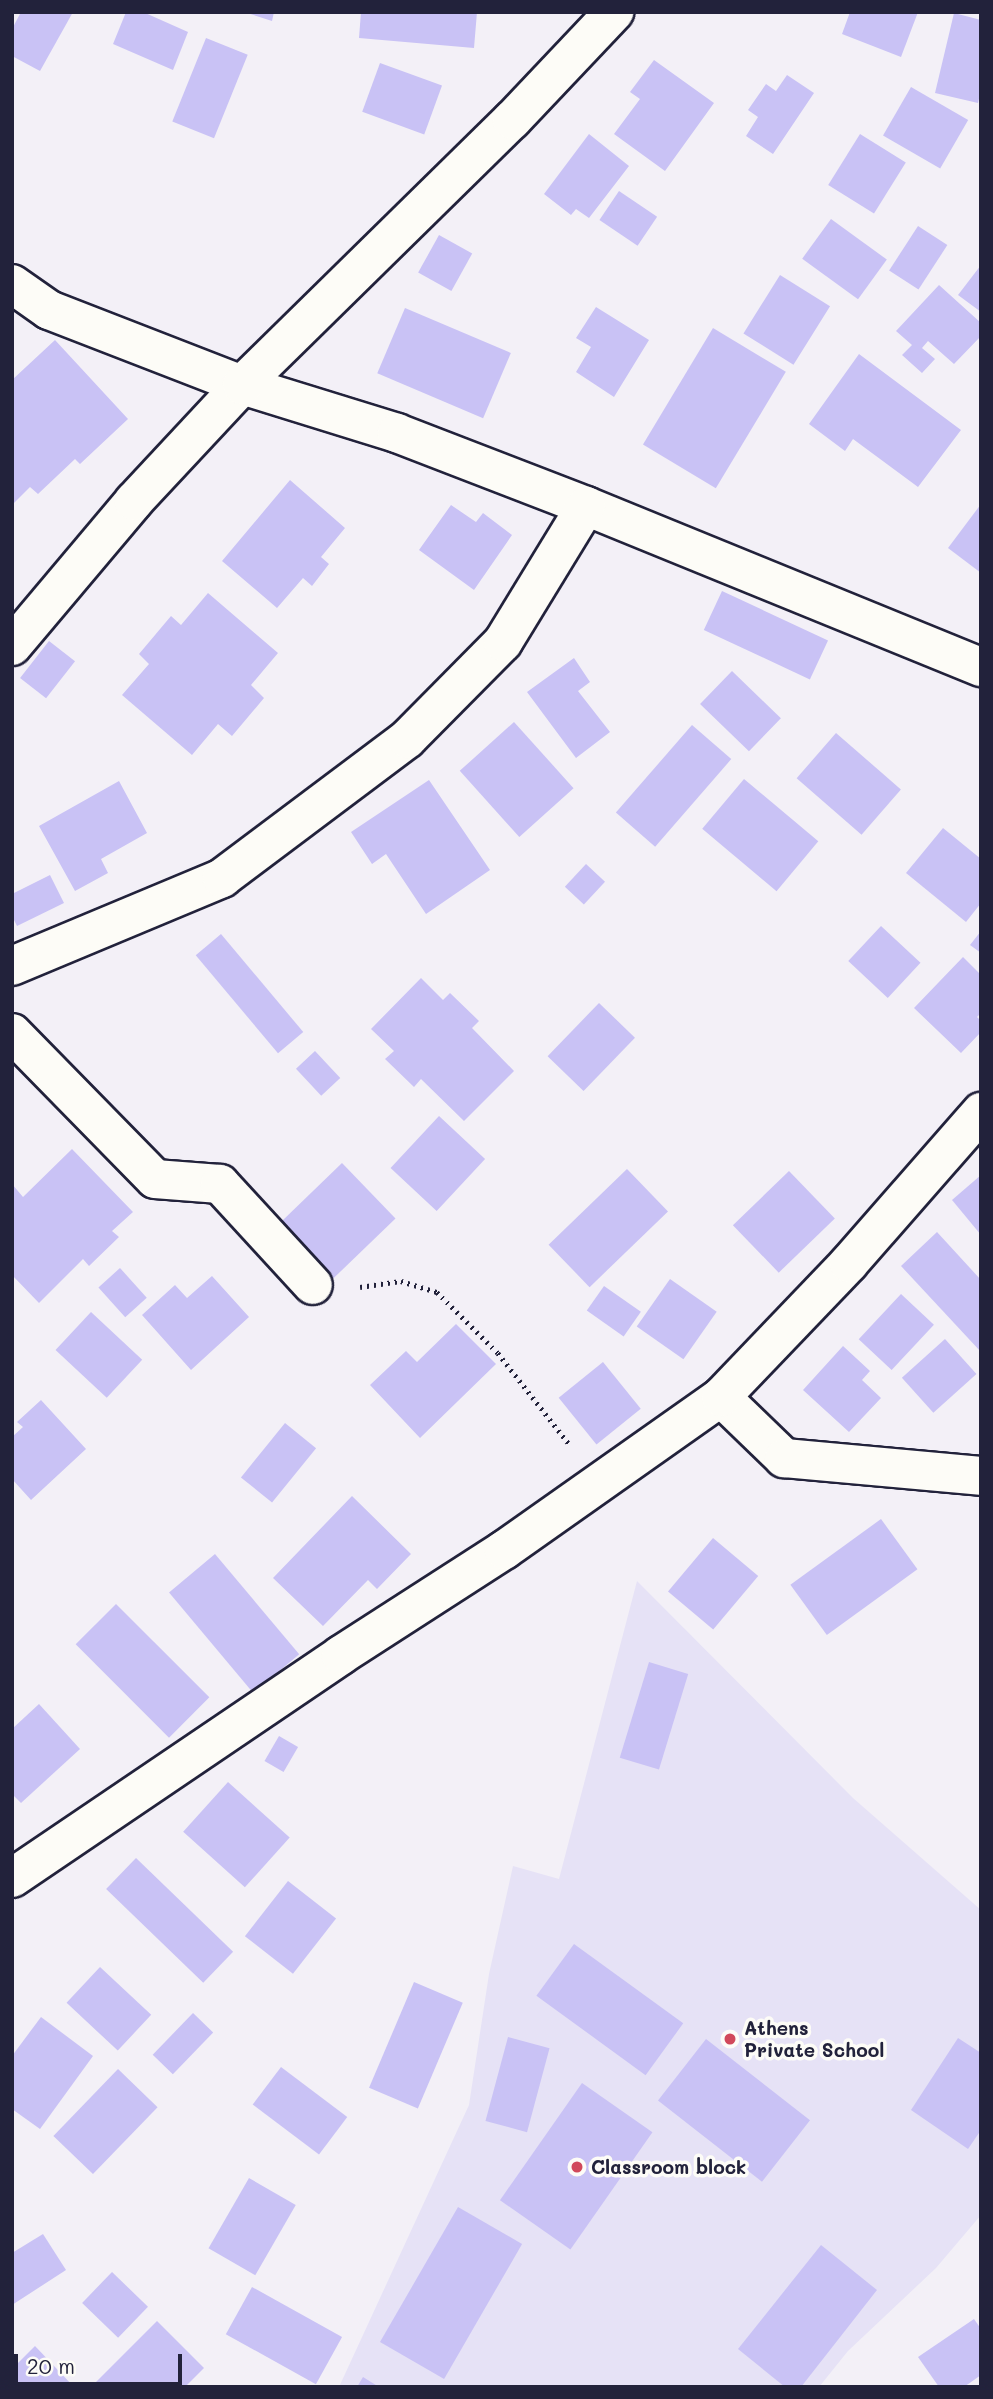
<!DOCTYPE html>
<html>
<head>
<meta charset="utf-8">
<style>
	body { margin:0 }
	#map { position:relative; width:993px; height:2399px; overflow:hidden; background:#f3f0f7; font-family:Mali,sans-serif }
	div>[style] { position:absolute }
	.built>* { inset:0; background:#e6e2f6 }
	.building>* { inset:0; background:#c9c2f5; transform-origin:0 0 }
	.path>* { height:4.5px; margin-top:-2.25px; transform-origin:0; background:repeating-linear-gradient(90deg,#22223b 0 2px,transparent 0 7px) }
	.roads { filter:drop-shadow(2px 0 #22223b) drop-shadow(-2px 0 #22223b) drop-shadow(0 2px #22223b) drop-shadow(0 -2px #22223b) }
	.minor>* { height:38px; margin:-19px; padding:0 19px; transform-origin:19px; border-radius:19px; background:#fdfcf7 }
	.dots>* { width:19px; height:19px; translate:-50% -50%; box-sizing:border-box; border:4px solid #fdfcf7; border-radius:50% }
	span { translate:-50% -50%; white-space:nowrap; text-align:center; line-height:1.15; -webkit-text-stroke:7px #fdfcf7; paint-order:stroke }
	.poi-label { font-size:19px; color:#22223b; font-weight:700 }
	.left { translate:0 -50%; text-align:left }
	.frame { position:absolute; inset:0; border:14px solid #22223b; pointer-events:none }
	.scale { position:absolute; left:14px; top:2354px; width:168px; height:32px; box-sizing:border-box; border:4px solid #22223b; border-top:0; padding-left:9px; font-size:21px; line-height:24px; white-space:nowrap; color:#22223b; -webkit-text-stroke:5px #fdfcf7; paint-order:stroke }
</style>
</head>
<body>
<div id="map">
	<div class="built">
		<i style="clip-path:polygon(637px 1581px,853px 1798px,981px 1910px,981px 2215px,936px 2268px,848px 2351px,819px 2387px,339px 2387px,469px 2105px,489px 1974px,513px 1866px,559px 1879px)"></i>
	</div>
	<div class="building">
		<i style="clip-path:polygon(21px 12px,73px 12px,40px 71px,12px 56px,12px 29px)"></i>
		<i style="clip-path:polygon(126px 12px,143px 12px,188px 32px,173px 70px,113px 44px)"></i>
		<i style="clip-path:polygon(244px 12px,274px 12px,272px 21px)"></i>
		<i style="clip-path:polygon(361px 12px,477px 12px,474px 48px,359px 38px)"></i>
		<i style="clip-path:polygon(850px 12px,918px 12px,901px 57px,842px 34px)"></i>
		<i style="clip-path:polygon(954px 13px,981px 20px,981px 90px,978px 103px,935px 93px)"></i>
		<i style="left:206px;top:38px;width:45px;height:90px;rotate:22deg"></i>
		<i style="clip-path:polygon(654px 60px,714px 103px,665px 171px,614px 134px,640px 99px,630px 92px)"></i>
		<i style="left:380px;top:63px;width:66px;height:52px;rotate:20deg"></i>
		<i style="clip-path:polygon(787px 75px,814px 93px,773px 154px,746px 136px,758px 117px,748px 110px,766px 84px,776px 91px)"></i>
		<i style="left:911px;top:87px;width:66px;height:56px;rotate:30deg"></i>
		<i style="clip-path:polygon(589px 134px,629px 166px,589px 218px,576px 209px,571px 215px,544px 194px)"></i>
		<i style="left:860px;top:134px;width:54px;height:60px;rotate:32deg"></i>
		<i style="left:619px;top:191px;width:46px;height:35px;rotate:34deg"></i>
		<i style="left:831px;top:219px;width:69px;height:49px;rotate:36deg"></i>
		<i style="left:918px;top:226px;width:35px;height:53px;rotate:33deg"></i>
		<i style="left:439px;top:235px;width:38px;height:43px;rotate:29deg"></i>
		<i style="clip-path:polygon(981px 265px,981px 312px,958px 295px)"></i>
		<i style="left:780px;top:275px;width:59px;height:69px;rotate:32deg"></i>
		<i style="clip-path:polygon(939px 285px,981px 323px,981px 336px,954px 364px,928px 341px,922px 348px,935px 359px,922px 373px,902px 355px,912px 345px,896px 331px)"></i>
		<i style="clip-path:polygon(596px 307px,649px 340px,614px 397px,576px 372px,591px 347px,576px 338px)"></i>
		<i style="left:405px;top:308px;width:115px;height:71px;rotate:23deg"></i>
		<i style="left:713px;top:328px;width:85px;height:136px;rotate:31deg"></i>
		<i style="clip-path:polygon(55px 340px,128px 419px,80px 464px,75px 459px,38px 494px,30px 487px,12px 505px,12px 380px)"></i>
		<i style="clip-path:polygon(859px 354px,961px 430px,918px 487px,853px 439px,845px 451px,809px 424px)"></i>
		<i style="clip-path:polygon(290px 480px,345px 528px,321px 557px,329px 564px,312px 586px,303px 578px,277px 608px,222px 561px)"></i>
		<i style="clip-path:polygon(981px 504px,981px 573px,948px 548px)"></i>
		<i style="clip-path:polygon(451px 505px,476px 522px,483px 513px,512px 535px,474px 590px,419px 550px)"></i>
		<i style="left:722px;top:591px;width:117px;height:43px;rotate:25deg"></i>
		<i style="clip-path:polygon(208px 593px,278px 653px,251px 685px,264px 698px,232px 736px,218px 724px,192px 755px,122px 695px,149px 664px,139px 654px,171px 616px,181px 625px)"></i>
		<i style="left:49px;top:641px;width:33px;height:47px;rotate:38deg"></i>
		<i style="clip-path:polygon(574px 658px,590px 682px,578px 691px,610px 732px,576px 758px,527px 692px)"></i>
		<i style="left:732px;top:671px;width:68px;height:46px;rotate:44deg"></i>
		<i style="left:514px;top:722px;width:89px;height:73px;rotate:48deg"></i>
		<i style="left:692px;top:725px;width:52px;height:116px;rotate:41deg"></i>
		<i style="left:836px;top:733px;width:86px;height:60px;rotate:41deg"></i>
		<i style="left:744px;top:779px;width:97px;height:65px;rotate:40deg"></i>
		<i style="clip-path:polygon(429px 780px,490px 870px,426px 914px,386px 854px,372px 864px,351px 832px)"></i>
		<i style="clip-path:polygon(119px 781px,147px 833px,101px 859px,108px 873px,75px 891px,39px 826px)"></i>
		<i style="clip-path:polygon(943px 828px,981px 859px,981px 903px,966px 922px,906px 873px)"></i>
		<i style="left:586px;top:864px;width:26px;height:31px;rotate:43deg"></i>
		<i style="clip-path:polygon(50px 875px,64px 903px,17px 926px,12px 916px,12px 894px)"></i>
		<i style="left:881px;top:926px;width:54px;height:48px;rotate:43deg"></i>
		<i style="clip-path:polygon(981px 931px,981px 953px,970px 945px)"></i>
		<i style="left:221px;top:934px;width:128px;height:33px;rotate:50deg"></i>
		<i style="clip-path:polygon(963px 957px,981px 975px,981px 1013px,977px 1017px,981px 1021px,981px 1032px,961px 1053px,914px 1008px)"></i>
		<i style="clip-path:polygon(421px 978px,443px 1000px,450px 993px,479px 1021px,472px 1028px,514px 1071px,464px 1121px,421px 1079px,414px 1087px,385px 1059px,394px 1051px,371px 1029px)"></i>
		<i style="left:599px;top:1003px;width:50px;height:74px;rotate:44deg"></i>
		<i style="left:315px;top:1051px;width:37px;height:26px;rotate:47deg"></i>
		<i style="left:439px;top:1116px;width:63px;height:71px;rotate:43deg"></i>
		<i style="clip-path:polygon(72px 1149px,133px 1212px,112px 1231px,119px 1237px,89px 1266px,83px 1259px,39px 1303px,12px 1275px,12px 1184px,23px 1197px)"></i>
		<i style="left:342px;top:1163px;width:77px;height:87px;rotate:46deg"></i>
		<i style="left:627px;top:1169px;width:59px;height:109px;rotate:46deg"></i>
		<i style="left:789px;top:1171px;width:66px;height:78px;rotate:46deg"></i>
		<i style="clip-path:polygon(981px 1175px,981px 1235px,952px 1200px)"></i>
		<i style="clip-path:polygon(937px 1232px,981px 1280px,981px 1352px,901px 1266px)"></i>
		<i style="left:120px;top:1268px;width:40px;height:29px;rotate:48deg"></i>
		<i style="clip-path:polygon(212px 1276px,249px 1317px,191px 1370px,142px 1315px,175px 1285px,187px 1298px)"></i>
		<i style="left:670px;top:1279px;width:57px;height:58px;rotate:35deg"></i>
		<i style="left:604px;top:1286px;width:45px;height:30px;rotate:35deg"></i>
		<i style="left:901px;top:1294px;width:45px;height:62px;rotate:43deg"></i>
		<i style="left:91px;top:1312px;width:70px;height:52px;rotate:43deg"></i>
		<i style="clip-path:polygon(456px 1324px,496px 1364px,420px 1438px,370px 1385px,406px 1351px,417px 1362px)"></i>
		<i style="left:945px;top:1339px;width:47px;height:58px;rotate:48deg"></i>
		<i style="clip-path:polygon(843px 1346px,870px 1371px,862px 1380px,881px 1398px,849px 1432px,803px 1390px)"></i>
		<i style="left:603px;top:1362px;width:60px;height:57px;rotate:51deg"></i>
		<i style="clip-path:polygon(41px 1400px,86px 1449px,31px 1500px,12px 1479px,12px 1437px,23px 1427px,17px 1422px)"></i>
		<i style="left:285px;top:1423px;width:40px;height:70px;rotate:39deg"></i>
		<i style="clip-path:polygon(352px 1496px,411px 1554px,377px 1589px,368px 1580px,323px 1626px,273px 1578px)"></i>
		<i style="left:881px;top:1519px;width:62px;height:112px;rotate:54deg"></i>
		<i style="left:713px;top:1538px;width:59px;height:70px;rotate:40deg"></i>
		<i style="left:215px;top:1554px;width:131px;height:60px;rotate:50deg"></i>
		<i style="left:116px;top:1604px;width:132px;height:57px;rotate:45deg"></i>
		<i style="left:649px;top:1662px;width:41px;height:100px;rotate:17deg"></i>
		<i style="clip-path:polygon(39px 1704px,80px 1749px,21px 1803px,12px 1794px,12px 1729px)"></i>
		<i style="left:279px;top:1736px;width:22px;height:29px;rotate:30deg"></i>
		<i style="left:228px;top:1782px;width:83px;height:67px;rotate:42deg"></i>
		<i style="left:136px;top:1858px;width:135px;height:43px;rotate:44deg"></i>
		<i style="left:288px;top:1881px;width:61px;height:70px;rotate:38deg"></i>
		<i style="left:574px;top:1944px;width:135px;height:64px;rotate:36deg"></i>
		<i style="left:100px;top:1967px;width:70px;height:49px;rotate:43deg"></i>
		<i style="left:414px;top:1982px;width:53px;height:115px;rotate:23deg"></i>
		<i style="left:193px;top:2013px;width:28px;height:58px;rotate:44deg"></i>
		<i style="clip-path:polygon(41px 2017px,93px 2056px,40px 2129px,12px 2109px,12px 2056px)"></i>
		<i style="left:508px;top:2037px;width:43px;height:87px;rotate:15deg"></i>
		<i style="clip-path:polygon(958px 2038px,981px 2053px,981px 2130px,968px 2149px,911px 2110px)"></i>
		<i style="left:706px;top:2039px;width:132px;height:78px;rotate:38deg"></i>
		<i style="left:281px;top:2067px;width:83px;height:47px;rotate:37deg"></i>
		<i style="left:118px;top:2069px;width:55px;height:93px;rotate:44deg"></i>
		<i style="left:582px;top:2083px;width:86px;height:143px;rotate:35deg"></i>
		<i style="left:249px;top:2178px;width:54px;height:81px;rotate:30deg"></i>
		<i style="left:458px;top:2207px;width:74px;height:156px;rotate:30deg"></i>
		<i style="clip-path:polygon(43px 2234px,66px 2270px,12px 2305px,12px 2253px)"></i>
		<i style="clip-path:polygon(821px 2245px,877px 2290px,801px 2387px,785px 2387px,738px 2349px)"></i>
		<i style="left:112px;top:2272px;width:50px;height:43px;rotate:44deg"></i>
		<i style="left:252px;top:2287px;width:103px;height:54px;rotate:29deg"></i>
		<i style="clip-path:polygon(974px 2319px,981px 2329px,981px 2375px,964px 2387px,939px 2387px,918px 2357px)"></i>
		<i style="clip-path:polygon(157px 2321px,204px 2368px,185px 2387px,101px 2387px,96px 2382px)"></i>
		<i style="clip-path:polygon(35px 2346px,74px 2387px,12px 2387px,12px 2369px)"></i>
		<i style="clip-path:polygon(363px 2377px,379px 2387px,357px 2387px)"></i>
	</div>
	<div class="path">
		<i style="left:360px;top:1287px;width:41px;rotate:-8.3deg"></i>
		<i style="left:401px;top:1281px;width:38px;rotate:17deg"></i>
		<i style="left:437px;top:1292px;width:86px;rotate:45deg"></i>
		<i style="left:498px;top:1353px;width:115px;rotate:52deg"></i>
	</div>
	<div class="roads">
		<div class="minor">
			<i style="left:12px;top:284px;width:45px;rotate:35.1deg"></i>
			<i style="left:49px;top:310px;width:207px;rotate:21.2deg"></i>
			<i style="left:242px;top:385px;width:162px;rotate:17.2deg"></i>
			<i style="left:397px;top:433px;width:203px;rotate:21.1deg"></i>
			<i style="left:586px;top:506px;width:427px;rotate:22.2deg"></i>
			<i style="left:12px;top:646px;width:189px;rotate:-49.9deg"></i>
			<i style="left:134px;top:501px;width:158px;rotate:-47deg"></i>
			<i style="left:242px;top:385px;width:378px;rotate:-44.5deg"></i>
			<i style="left:512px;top:120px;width:149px;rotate:-46.6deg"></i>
			<i style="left:12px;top:966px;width:228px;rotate:-22.7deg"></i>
			<i style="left:222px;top:878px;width:231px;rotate:-36.9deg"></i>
			<i style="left:407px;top:739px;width:136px;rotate:-45.3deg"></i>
			<i style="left:503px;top:642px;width:159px;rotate:-58.6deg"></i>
			<i style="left:12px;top:1033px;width:204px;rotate:45.6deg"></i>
			<i style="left:155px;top:1179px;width:65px;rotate:4.4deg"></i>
			<i style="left:220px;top:1184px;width:137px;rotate:47.4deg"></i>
			<i style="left:721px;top:1397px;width:88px;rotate:44.1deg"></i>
			<i style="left:784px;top:1458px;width:198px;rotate:5.2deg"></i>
			<i style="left:12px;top:1878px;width:397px;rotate:-34.1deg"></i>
			<i style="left:341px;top:1655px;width:194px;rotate:-32.8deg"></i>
			<i style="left:504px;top:1550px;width:266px;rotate:-35.2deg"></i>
			<i style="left:721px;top:1397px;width:185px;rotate:-46.3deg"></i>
			<i style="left:849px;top:1263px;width:201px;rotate:-48.8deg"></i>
		</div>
	</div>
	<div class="dots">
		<i style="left:730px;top:2039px;background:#d1495b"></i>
		<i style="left:577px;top:2167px;background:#d1495b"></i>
	</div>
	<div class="poi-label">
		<span class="left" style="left:744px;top:2039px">Athens<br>Private School</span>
		<span class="left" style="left:591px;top:2167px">Classroom block</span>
	</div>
	<div class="frame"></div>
	<div class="scale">20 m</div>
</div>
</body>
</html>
